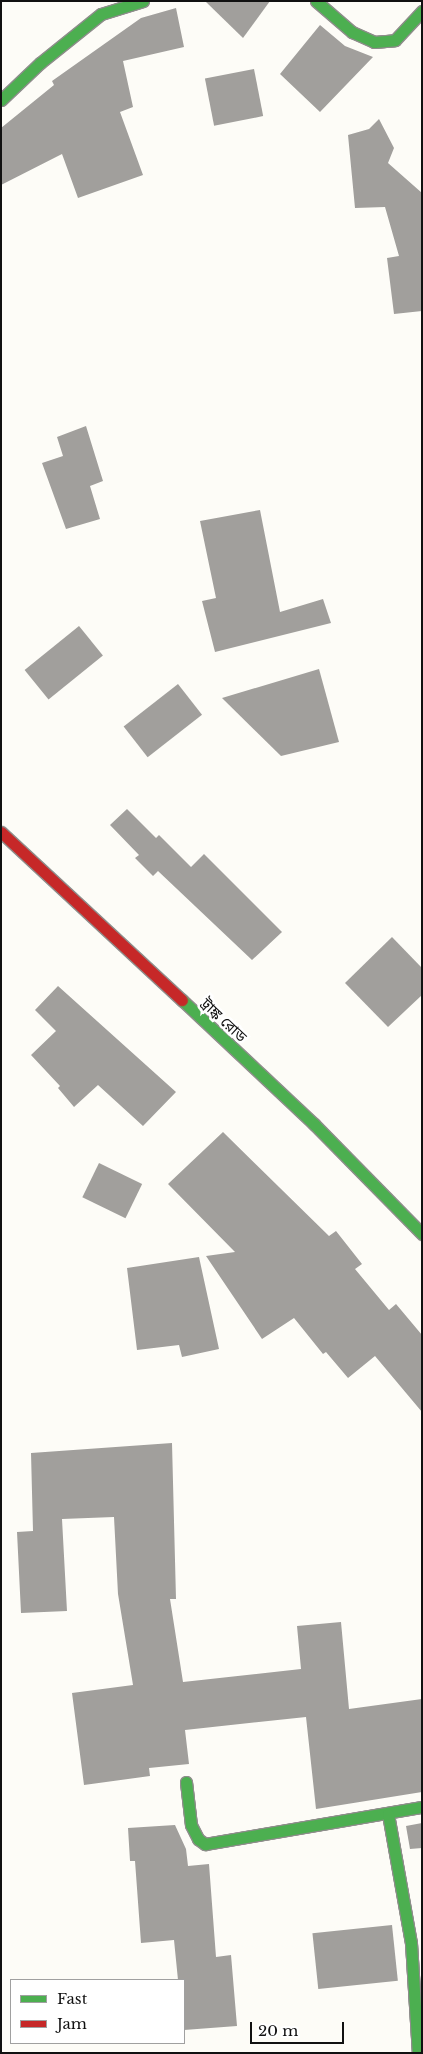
<!DOCTYPE html>
<html>
<head>
<meta charset="utf-8">
<style>
	body { margin:0 }
	#map { position:relative; width:423px; height:2054px; overflow:hidden; background:#fdfcf7; font-family:"Libre Baskerville","Noto Sans Bengali",serif }
	div>[style] { position:absolute }
	.building>* { inset:0; background:#a19f9c; transform-origin:0 0 }
	.roads { filter:drop-shadow(1px 0 #8e8d8b) drop-shadow(-1px 0 #8e8d8b) drop-shadow(0 1px #8e8d8b) drop-shadow(0 -1px #8e8d8b) }
	.fast>* { height:11px; margin:-5.5px; padding:0 5.5px; transform-origin:5.5px; border-radius:5.5px; background:#4caf50 }
	.jam>* { height:11px; margin:-5.5px; padding:0 5.5px; transform-origin:5.5px; border-radius:5.5px; background:#c62828 }
	span { translate:-50% -50%; white-space:nowrap; text-align:center; line-height:1.15; -webkit-text-stroke:5px #fff; paint-order:stroke }
	.street-label { font-size:15px; color:#111 }
	.frame { position:absolute; inset:0; border:2px solid #111; pointer-events:none }
	.legend { position:absolute; left:10px; top:1979px; width:175px; height:65px; box-sizing:border-box; background:#fff; border:1px solid #a0a0a0; margin:0; padding:6px 9px; list-style:none; font-size:15px; color:#111 }
	.legend li { display:flex; align-items:center; gap:10px; height:25px }
	.legend b { width:25px; border:1px solid #a0a0a0 }
	.scale { position:absolute; left:250px; top:2022px; width:94px; height:22px; box-sizing:border-box; border:2px solid #111; border-top:0; padding-left:6px; font-size:15px; line-height:18px; white-space:nowrap; color:#111; -webkit-text-stroke:4px #fff; paint-order:stroke }
</style>
</head>
<body>
<div id="map">
	<div class="building">
		<i style="clip-path:polygon(205px 1px,270px 1px,243px 38px)"></i>
		<i style="clip-path:polygon(176px 8px,184px 47px,123px 61px,133px 107px,120px 112px,143px 175px,78px 198px,62px 154px,1px 185px,1px 128px,54px 85px,52px 81px,141px 18px)"></i>
		<i style="clip-path:polygon(320px 25px,345px 46px,373px 57px,320px 112px,280px 74px)"></i>
		<i style="left:254px;top:69px;width:48px;height:50px;rotate:79deg"></i>
		<i style="clip-path:polygon(379px 119px,394px 148px,388px 163px,422px 193px,422px 311px,394px 314px,387px 258px,399px 256px,385px 207px,355px 208px,348px 135px,369px 129px)"></i>
		<i style="clip-path:polygon(86px 426px,103px 481px,90px 486px,100px 519px,66px 529px,42px 463px,63px 456px,57px 437px)"></i>
		<i style="clip-path:polygon(260px 510px,280px 612px,323px 599px,331px 623px,215px 652px,202px 601px,216px 598px,200px 521px)"></i>
		<i style="left:79px;top:626px;width:38px;height:70px;rotate:51deg"></i>
		<i style="clip-path:polygon(319px 669px,339px 742px,281px 756px,222px 698px)"></i>
		<i style="left:178px;top:684px;width:39px;height:69px;rotate:52deg"></i>
		<i style="clip-path:polygon(127px 809px,156px 838px,159px 835px,191px 867px,204px 854px,282px 932px,252px 960px,158px 871px,153px 876px,135px 858px,139px 855px,110px 825px)"></i>
		<i style="clip-path:polygon(392px 937px,422px 968px,422px 995px,388px 1027px,345px 983px)"></i>
		<i style="clip-path:polygon(58px 986px,176px 1092px,143px 1126px,98px 1085px,74px 1107px,58px 1088px,60px 1086px,31px 1055px,56px 1031px,35px 1010px)"></i>
		<i style="clip-path:polygon(223px 1132px,329px 1236px,336px 1231px,362px 1264px,355px 1269px,389px 1310px,396px 1304px,422px 1335px,422px 1412px,375px 1356px,348px 1378px,326px 1352px,323px 1354px,294px 1318px,262px 1339px,206px 1256px,235px 1252px,168px 1184px)"></i>
		<i style="left:99px;top:1163px;width:48px;height:38px;rotate:26deg"></i>
		<i style="clip-path:polygon(199px 1257px,219px 1349px,182px 1357px,179px 1345px,137px 1350px,127px 1268px)"></i>
		<i style="clip-path:polygon(172px 1443px,176px 1599px,170px 1599px,183px 1682px,301px 1669px,297px 1626px,341px 1622px,349px 1709px,422px 1699px,422px 1792px,316px 1809px,306px 1717px,185px 1730px,189px 1764px,149px 1768px,150px 1776px,84px 1785px,72px 1693px,133px 1685px,118px 1594px,114px 1517px,62px 1519px,67px 1611px,21px 1613px,17px 1532px,33px 1531px,31px 1453px)"></i>
		<i style="clip-path:polygon(422px 1823px,422px 1848px,410px 1849px,406px 1826px)"></i>
		<i style="clip-path:polygon(175px 1825px,186px 1849px,188px 1866px,209px 1864px,216px 1957px,231px 1955px,237px 2026px,184px 2030px,184px 1980px,178px 1980px,174px 1940px,141px 1943px,135px 1861px,130px 1861px,128px 1828px)"></i>
		<i style="left:392px;top:1925px;width:56px;height:80px;rotate:84deg"></i>
	</div>
	<div class="roads">
		<div class="fast">
			<i style="left:316px;top:1px;width:48px;rotate:40.7deg"></i>
			<i style="left:352px;top:32px;width:24px;rotate:24deg"></i>
			<i style="left:374px;top:42px;width:21px;rotate:-5deg"></i>
			<i style="left:395px;top:40px;width:40px;rotate:-47deg"></i>
			<i style="left:1px;top:100px;width:54px;rotate:-43.5deg"></i>
			<i style="left:40px;top:63px;width:78px;rotate:-38.8deg"></i>
			<i style="left:101px;top:14px;width:44px;rotate:-17.2deg"></i>
			<i style="left:182px;top:1000px;width:181px;rotate:43.2deg"></i>
			<i style="left:314px;top:1124px;width:154px;rotate:45.5deg"></i>
			<i style="left:186px;top:1782px;width:43px;rotate:83.4deg"></i>
			<i style="left:191px;top:1825px;width:16px;rotate:63deg"></i>
			<i style="left:198px;top:1839px;width:9px;rotate:36deg"></i>
			<i style="left:205px;top:1844px;width:220px;rotate:-9.7deg"></i>
			<i style="left:388px;top:1814px;width:131px;rotate:79.9deg"></i>
			<i style="left:411px;top:1943px;width:110px;rotate:86.4deg"></i>
		</div>
		<div class="jam">
			<i style="left:1px;top:832px;width:247px;rotate:42.9deg"></i>
		</div>
	</div>
	<div class="street-label">
		<span style="left:224px;top:1020px;rotate:43deg">ট্রাঙ্ক রোড</span>
	</div>
	<div class="frame"></div>
	<ul class="legend">
	<li><b style="height:6px;background:#4caf50"></b>Fast</li>
	<li><b style="height:6px;background:#c62828"></b>Jam</li>
	</ul>
	<div class="scale">20 m</div>
</div>
</body>
</html>
